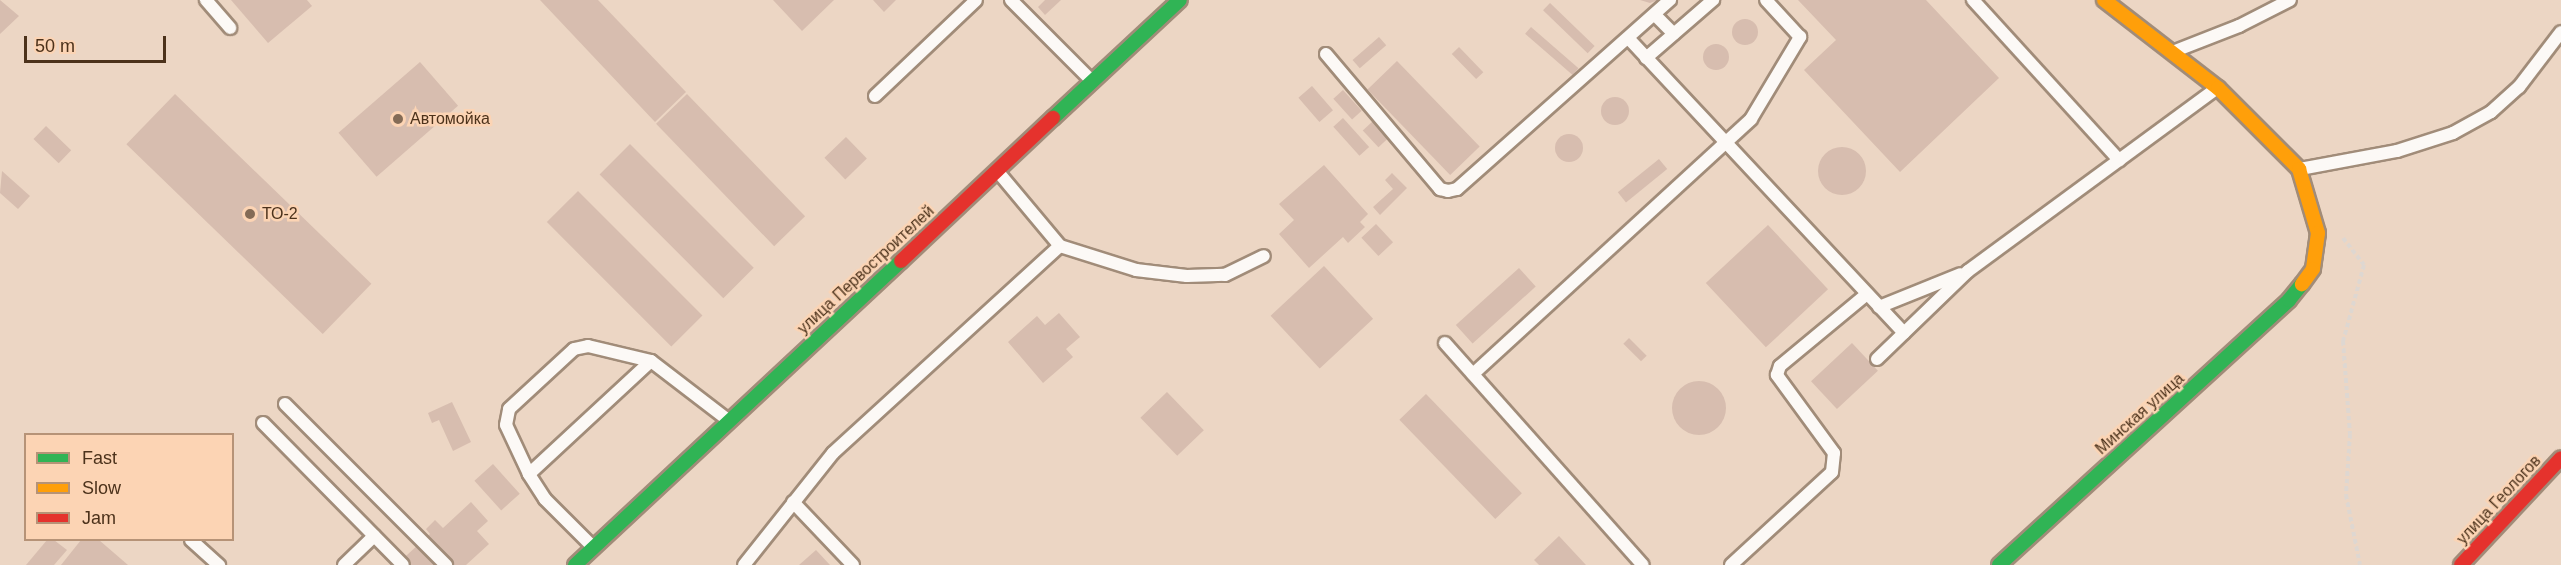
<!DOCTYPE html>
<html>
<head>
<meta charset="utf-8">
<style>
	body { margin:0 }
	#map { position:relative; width:2561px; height:565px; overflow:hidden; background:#ecd6c4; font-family:Helvetica,sans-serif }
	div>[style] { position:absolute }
	.building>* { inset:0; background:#d7bdaf; transform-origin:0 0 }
	.round { border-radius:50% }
	.path>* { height:4px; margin-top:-2px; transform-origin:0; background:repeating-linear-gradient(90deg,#ded7d1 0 4.5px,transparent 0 7.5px) }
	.roads { filter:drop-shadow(2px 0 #a18c79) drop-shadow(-2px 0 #a18c79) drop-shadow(0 2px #a18c79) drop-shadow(0 -2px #a18c79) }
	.lane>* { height:12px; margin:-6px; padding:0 6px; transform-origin:6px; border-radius:6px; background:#fcf9f6 }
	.fast>* { height:14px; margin:-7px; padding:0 7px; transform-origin:7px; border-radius:7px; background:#30b455 }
	.slow>* { height:14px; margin:-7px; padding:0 7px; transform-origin:7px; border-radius:7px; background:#ff9f0a }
	.jam>* { height:14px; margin:-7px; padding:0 7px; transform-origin:7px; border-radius:7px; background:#e5322d }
	.dots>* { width:16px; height:16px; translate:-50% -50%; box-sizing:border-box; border:3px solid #fcd4b4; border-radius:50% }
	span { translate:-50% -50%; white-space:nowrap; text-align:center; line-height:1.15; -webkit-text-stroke:5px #fcd4b4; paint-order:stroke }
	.poi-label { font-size:16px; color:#4c321b }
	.left { translate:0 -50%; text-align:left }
	.street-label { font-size:16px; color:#4c321b }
	.legend { position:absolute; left:24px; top:433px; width:210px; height:108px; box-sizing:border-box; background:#fcd4b4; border:2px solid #b69377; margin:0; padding:8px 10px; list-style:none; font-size:18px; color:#4c321b }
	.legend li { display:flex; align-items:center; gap:12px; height:30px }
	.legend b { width:30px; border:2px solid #b69377 }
	.scale { position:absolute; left:24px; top:36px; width:142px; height:27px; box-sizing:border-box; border:3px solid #4c321b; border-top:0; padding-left:8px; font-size:18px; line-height:21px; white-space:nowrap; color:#4c321b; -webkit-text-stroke:4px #fcd4b4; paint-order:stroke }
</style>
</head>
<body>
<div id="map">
	<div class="building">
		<i style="clip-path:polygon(0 0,19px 16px,0 34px)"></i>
		<i style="clip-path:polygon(231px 0,307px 0,312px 6px,268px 43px)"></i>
		<i style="clip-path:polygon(540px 0,598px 0,686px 92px,655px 122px)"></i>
		<i style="clip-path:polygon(773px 0,834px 0,802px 31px)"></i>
		<i style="clip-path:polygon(873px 0,896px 0,884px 12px)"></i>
		<i style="clip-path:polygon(1045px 0,1061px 0,1045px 15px,1038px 7px)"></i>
		<i style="clip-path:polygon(1640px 0,1658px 0,1650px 3px)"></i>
		<i style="clip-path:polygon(1798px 0,1926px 0,1999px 78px,1900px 172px,1804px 70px,1836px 40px)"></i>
		<i style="left:1550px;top:3px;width:62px;height:10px;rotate:44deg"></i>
		<i class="round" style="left:1732px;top:19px;width:26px;height:26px"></i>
		<i style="left:1531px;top:27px;width:63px;height:9px;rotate:41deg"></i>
		<i style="left:1379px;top:37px;width:11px;height:35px;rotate:49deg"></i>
		<i class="round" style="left:1703px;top:44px;width:26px;height:26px"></i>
		<i style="left:1459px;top:47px;width:35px;height:10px;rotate:46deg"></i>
		<i style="left:1397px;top:61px;width:119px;height:41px;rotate:46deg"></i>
		<i style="left:420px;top:62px;width:58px;height:108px;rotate:49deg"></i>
		<i style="left:1312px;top:86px;width:32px;height:18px;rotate:49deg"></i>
		<i style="left:1343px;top:90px;width:28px;height:13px;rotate:48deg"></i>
		<i style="left:175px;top:94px;width:273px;height:70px;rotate:44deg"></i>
		<i style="left:687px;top:94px;width:170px;height:43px;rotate:46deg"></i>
		<i class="round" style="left:1601px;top:97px;width:28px;height:28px"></i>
		<i style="left:1343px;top:118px;width:39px;height:13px;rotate:48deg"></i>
		<i style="left:1373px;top:121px;width:23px;height:14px;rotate:47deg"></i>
		<i style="left:46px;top:126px;width:35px;height:18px;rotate:44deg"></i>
		<i class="round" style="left:1555px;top:134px;width:28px;height:28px"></i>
		<i style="left:846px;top:137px;width:30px;height:30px;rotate:46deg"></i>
		<i style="left:630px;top:144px;width:175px;height:43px;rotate:45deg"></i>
		<i class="round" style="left:1818px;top:147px;width:48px;height:48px"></i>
		<i style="left:1659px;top:159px;width:13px;height:53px;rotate:51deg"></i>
		<i style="clip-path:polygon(1324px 165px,1368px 214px,1360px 222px,1365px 227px,1348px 243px,1343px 237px,1309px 268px,1279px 234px,1294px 220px,1279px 204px)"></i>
		<i style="clip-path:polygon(2px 171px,30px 196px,18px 209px,0 193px)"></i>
		<i style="clip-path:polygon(1392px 173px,1407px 188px,1380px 215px,1373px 207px,1393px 189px,1385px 180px)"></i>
		<i style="left:578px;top:191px;width:176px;height:44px;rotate:45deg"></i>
		<i style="left:1376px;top:224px;width:25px;height:20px;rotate:47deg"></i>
		<i style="left:1768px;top:225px;width:88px;height:85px;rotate:47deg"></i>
		<i style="left:1324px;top:266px;width:72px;height:73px;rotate:47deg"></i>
		<i style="left:1519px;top:268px;width:25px;height:85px;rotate:48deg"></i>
		<i style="clip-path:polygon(1059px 313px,1080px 337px,1066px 349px,1073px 357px,1043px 383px,1008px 342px,1037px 316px,1045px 325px)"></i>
		<i style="left:1629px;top:338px;width:25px;height:8px;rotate:45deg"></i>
		<i style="left:1852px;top:343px;width:38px;height:56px;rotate:47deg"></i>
		<i class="round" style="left:1672px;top:381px;width:54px;height:54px"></i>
		<i style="left:1167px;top:392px;width:53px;height:37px;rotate:46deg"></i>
		<i style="left:1426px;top:394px;width:138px;height:37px;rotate:46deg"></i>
		<i style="clip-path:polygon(452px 402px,471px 442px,453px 451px,439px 420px,432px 423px,428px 413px)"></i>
		<i style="left:493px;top:464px;width:40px;height:25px;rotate:48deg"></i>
		<i style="clip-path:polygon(471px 502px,488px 521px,477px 531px,489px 544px,466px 565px,396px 565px,430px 534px,426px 529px,435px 520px,443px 528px)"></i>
		<i style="clip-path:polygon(1559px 536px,1586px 565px,1539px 565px,1534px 560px)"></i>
		<i style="clip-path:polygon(47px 540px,54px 540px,67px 550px,54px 565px,26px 565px)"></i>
		<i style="clip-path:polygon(81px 540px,99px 540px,128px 565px,61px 565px)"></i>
		<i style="clip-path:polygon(816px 550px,830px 565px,799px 565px)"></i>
	</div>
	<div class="path">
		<i style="left:2343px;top:238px;width:34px;rotate:52deg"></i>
		<i style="left:2364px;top:265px;width:79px;rotate:105.4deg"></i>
		<i style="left:2343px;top:341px;width:93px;rotate:85.7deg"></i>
		<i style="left:2350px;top:434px;width:61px;rotate:93.8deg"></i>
		<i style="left:2346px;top:495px;width:71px;rotate:78.7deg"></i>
	</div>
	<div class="roads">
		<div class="lane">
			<i style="left:206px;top:0;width:37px;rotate:49deg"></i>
			<i style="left:1011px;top:0;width:113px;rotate:45deg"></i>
			<i style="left:1973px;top:0;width:217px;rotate:47.6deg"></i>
			<i style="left:1656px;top:16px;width:25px;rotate:45deg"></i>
			<i style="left:1630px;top:40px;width:401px;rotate:46.9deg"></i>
			<i style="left:2175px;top:51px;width:69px;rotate:-21.3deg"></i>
			<i style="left:2239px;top:26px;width:57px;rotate:-27deg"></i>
			<i style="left:1326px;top:54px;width:177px;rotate:49.8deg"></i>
			<i style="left:1440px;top:189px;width:8px;rotate:14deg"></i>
			<i style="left:1448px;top:191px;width:9px;rotate:-13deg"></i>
			<i style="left:1457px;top:189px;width:285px;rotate:-41.6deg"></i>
			<i style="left:1646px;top:58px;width:89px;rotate:-40.9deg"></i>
			<i style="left:875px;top:96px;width:139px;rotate:-43.5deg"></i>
			<i style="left:2300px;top:169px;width:99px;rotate:-10.5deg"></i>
			<i style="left:2397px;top:151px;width:59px;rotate:-17.8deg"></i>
			<i style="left:2453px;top:133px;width:43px;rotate:-28.9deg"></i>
			<i style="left:2491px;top:112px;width:38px;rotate:-42deg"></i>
			<i style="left:2519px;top:87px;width:69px;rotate:-52.6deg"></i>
			<i style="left:999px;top:173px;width:95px;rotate:50.1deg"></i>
			<i style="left:1060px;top:246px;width:80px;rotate:17.5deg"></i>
			<i style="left:1136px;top:270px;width:51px;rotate:6.7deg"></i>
			<i style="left:1187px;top:276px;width:38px;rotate:-2deg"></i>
			<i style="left:1225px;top:275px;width:43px;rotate:-26deg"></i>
			<i style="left:1879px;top:307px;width:88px;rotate:-21.9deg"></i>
			<i style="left:1445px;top:343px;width:297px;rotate:48.3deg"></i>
			<i style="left:1877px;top:359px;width:127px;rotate:-44deg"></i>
			<i style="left:1968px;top:271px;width:308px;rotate:-36.3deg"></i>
			<i style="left:1473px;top:374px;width:377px;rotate:-42.5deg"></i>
			<i style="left:1751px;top:119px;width:96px;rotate:-59.1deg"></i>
			<i style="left:1800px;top:37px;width:50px;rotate:-132.6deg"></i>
			<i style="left:285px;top:404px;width:228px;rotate:45deg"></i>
			<i style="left:263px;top:423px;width:199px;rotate:45.4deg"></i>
			<i style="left:529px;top:474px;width:166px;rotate:-42.8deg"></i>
			<i style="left:793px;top:502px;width:87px;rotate:46.4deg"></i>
			<i style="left:191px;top:540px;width:38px;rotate:42deg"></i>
			<i style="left:593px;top:547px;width:68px;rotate:-135deg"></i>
			<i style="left:545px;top:499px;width:30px;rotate:-123deg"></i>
			<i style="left:529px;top:474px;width:54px;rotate:-115.1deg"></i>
			<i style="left:506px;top:425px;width:16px;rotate:-79deg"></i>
			<i style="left:509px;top:409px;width:88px;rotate:-42.7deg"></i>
			<i style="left:574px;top:349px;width:14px;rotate:-12deg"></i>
			<i style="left:588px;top:346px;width:65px;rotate:13.4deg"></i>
			<i style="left:651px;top:361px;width:97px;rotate:37.5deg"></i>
			<i style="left:344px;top:565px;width:42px;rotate:-44deg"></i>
			<i style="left:744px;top:565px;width:143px;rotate:-51.5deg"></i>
			<i style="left:833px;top:453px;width:307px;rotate:-42.4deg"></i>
			<i style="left:1731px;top:565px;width:137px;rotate:-42.6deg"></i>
			<i style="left:1832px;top:472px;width:19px;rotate:-84deg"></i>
			<i style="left:1834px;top:453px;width:97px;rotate:-126.2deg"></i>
			<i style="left:1777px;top:375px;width:9px;rotate:-72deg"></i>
			<i style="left:1780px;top:366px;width:113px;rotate:-39.6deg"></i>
		</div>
		<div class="fast">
			<i style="left:1053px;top:118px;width:173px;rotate:-42.9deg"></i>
			<i style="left:575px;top:565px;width:446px;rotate:-43deg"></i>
			<i style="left:1999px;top:565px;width:393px;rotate:-42.4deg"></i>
			<i style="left:2289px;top:300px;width:21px;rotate:-51deg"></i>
		</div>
		<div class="slow">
			<i style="left:2104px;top:0;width:144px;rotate:37.7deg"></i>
			<i style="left:2218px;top:88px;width:115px;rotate:45deg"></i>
			<i style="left:2299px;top:169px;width:67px;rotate:73.5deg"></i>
			<i style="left:2318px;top:233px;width:36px;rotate:98deg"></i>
			<i style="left:2313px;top:269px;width:19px;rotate:126deg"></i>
		</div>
		<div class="jam">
			<i style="left:901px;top:261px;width:209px;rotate:-43.3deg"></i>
			<i style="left:2461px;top:565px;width:146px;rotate:-46.9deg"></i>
		</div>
	</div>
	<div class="dots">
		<i style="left:398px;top:119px;background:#846b56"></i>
		<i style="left:250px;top:214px;background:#846b56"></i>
	</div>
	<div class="poi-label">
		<span class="left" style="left:410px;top:119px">Автомойка</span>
		<span class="left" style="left:262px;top:214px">ТО-2</span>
	</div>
	<div class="street-label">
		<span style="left:866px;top:270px;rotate:-43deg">улица Первостроителей</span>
		<span style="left:2140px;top:414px;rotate:-42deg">Минская улица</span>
		<span style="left:2499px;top:500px;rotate:-47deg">улица Геологов</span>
	</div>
	<ul class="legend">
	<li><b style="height:8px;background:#30b455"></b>Fast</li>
	<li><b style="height:8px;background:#ff9f0a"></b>Slow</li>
	<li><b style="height:8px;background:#e5322d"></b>Jam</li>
	</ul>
	<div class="scale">50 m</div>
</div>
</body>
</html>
